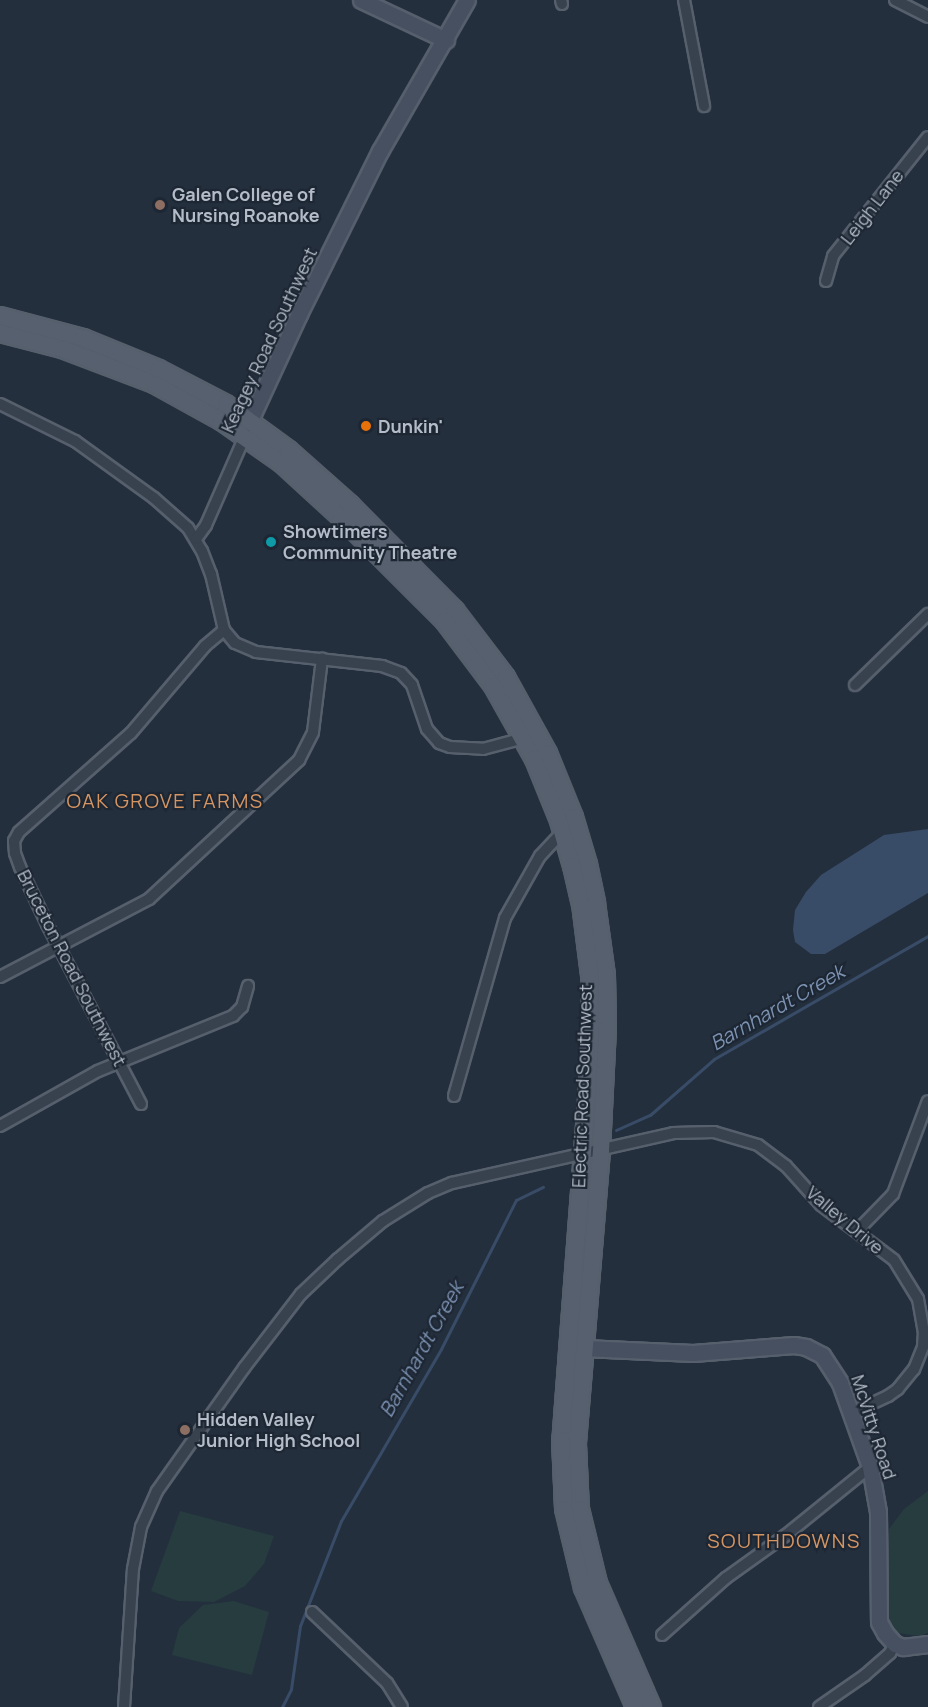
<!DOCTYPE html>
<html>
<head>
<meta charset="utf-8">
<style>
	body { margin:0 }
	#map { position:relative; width:928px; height:1707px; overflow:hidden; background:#242f3e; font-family:Manrope,sans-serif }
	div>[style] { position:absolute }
	.green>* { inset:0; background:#263c3f }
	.water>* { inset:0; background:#394c67 }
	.stream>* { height:3px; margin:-1.5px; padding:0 1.5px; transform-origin:1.5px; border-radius:1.5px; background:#394c67 }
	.roads { filter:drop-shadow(2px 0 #565f6c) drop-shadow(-2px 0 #565f6c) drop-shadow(0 2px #565f6c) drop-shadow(0 -2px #565f6c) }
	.street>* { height:10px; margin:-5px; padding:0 5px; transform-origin:5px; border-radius:5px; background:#38414e }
	.secondary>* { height:15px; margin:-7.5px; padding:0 7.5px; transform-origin:7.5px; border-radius:7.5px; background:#465061 }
	.primary>* { height:16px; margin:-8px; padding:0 8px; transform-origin:8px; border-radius:8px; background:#56606e }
	.dots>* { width:16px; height:16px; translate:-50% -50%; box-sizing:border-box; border:3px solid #1d2633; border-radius:50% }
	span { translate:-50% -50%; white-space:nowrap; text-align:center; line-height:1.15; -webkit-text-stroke:4.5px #1d2633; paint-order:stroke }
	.poi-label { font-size:18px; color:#b4bcc9; font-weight:700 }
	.left { translate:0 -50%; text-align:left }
	.street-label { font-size:18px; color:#b4bcc9 }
	.neighbourhood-label { font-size:20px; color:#d59563; letter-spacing:1.5px }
	.water-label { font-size:20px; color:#7c92b1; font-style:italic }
</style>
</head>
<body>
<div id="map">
	<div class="green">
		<i style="clip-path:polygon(928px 1491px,928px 1633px,919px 1636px,898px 1633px,888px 1623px,883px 1599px,889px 1529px,904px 1509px)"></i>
		<i style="clip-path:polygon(180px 1511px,274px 1536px,264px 1564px,245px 1586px,214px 1602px,178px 1601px,151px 1591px)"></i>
		<i style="clip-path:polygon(234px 1601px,269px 1612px,252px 1675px,172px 1655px,179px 1628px,203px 1605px)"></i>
	</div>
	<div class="water">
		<i style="clip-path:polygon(928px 829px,928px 893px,825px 954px,811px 954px,795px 942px,793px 930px,795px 910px,806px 892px,821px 875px,884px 835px)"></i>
	</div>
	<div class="stream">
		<i style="left:616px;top:1130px;width:37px;rotate:-24deg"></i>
		<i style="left:650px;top:1115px;width:85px;rotate:-41.2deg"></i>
		<i style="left:714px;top:1059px;width:247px;rotate:-29.9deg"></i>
		<i style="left:282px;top:1707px;width:20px;rotate:-63deg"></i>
		<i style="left:291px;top:1689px;width:64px;rotate:-81.9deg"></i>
		<i style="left:300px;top:1626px;width:113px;rotate:-68.7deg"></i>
		<i style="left:341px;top:1521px;width:199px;rotate:-59.8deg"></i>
		<i style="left:441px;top:1349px;width:167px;rotate:-63.3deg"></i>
		<i style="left:516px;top:1200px;width:30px;rotate:-26deg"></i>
	</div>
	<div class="roads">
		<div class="street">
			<i style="left:561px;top:0;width:4px;rotate:76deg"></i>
			<i style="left:684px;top:0;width:108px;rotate:79.3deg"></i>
			<i style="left:895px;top:0;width:37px;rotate:27deg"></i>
			<i style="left:826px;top:281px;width:26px;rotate:-74deg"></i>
			<i style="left:833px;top:256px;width:152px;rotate:-51.4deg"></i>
			<i style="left:0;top:404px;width:84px;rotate:26.3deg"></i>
			<i style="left:75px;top:441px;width:97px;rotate:35.8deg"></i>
			<i style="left:154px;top:498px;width:45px;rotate:41.4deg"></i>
			<i style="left:188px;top:528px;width:27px;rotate:59deg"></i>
			<i style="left:202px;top:551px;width:25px;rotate:69deg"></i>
			<i style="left:211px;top:574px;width:57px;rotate:76.9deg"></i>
			<i style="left:224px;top:630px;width:17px;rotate:50deg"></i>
			<i style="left:235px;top:643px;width:23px;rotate:23deg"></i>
			<i style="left:256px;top:652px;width:127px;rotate:6.3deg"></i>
			<i style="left:382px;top:666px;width:20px;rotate:20deg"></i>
			<i style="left:401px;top:673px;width:16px;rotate:47deg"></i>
			<i style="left:412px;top:685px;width:46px;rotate:71.2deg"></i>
			<i style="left:427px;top:729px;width:18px;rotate:49deg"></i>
			<i style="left:439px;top:743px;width:12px;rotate:20deg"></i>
			<i style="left:450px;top:747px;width:33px;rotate:3deg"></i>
			<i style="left:483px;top:749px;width:42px;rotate:-15deg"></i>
			<i style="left:196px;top:539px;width:17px;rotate:-54deg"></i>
			<i style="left:206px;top:525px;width:99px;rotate:-66.3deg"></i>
			<i style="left:855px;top:685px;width:102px;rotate:-44.2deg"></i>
			<i style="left:0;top:977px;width:168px;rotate:-27.6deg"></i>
			<i style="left:149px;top:899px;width:205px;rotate:-42.8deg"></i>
			<i style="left:299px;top:760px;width:31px;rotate:-63deg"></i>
			<i style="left:313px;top:732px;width:74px;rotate:-83deg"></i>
			<i style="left:454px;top:1096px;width:185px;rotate:-74deg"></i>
			<i style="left:505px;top:918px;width:71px;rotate:-60.6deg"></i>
			<i style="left:540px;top:856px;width:33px;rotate:-47deg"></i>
			<i style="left:141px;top:1104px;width:203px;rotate:-117.6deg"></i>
			<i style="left:47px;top:924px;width:63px;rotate:-115.3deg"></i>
			<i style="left:20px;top:867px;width:15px;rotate:-110deg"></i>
			<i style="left:15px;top:853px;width:12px;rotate:-95deg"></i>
			<i style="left:14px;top:841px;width:10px;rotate:-61deg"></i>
			<i style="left:19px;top:832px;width:149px;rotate:-41.5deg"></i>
			<i style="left:131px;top:733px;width:114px;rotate:-49.6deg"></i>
			<i style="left:205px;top:646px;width:25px;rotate:-40deg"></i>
			<i style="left:0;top:1126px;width:112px;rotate:-29.3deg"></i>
			<i style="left:98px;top:1071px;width:146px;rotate:-22.2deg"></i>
			<i style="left:233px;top:1016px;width:13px;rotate:-45deg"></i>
			<i style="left:242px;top:1007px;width:22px;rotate:-74deg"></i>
			<i style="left:857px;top:1231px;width:52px;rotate:-45.8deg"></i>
			<i style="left:893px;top:1194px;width:99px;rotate:-69.4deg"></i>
			<i style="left:312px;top:1612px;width:103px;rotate:43.4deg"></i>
			<i style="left:387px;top:1683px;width:28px;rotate:58deg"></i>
			<i style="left:662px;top:1635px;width:86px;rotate:-41.7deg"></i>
			<i style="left:726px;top:1578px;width:74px;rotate:-35.6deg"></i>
			<i style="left:786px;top:1535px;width:108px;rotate:-39deg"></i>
			<i style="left:124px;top:1707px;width:138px;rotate:-86.3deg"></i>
			<i style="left:133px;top:1569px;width:43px;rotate:-79.2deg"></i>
			<i style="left:141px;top:1527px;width:39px;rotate:-66deg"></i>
			<i style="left:157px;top:1491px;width:151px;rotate:-54.7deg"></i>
			<i style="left:244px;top:1368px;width:93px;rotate:-52.4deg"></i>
			<i style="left:301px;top:1294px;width:51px;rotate:-43.4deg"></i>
			<i style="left:338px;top:1259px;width:59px;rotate:-40.2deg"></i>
			<i style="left:383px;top:1221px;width:53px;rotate:-31.9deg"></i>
			<i style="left:428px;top:1193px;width:26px;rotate:-23deg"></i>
			<i style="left:452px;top:1183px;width:227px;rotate:-12.7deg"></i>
			<i style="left:673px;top:1133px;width:41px;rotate:-1.4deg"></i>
			<i style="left:714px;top:1132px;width:46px;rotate:16.5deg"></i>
			<i style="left:758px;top:1145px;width:35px;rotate:37deg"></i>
			<i style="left:786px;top:1166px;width:52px;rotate:48.1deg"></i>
			<i style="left:821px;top:1205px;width:91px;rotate:37deg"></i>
			<i style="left:894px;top:1260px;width:46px;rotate:58.4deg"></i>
			<i style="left:918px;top:1299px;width:34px;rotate:80deg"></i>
			<i style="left:924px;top:1332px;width:15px;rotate:94deg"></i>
			<i style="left:923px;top:1347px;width:24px;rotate:112deg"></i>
			<i style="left:914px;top:1369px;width:26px;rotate:129deg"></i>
			<i style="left:898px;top:1389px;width:12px;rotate:145deg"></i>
			<i style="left:888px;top:1396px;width:40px;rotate:155deg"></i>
			<i style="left:819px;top:1707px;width:56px;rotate:-34.8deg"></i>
			<i style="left:865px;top:1675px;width:33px;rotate:-41deg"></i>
			<i style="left:890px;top:1653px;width:10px;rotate:-61deg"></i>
		</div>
		<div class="secondary">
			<i style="left:361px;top:0;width:94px;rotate:25.2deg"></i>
			<i style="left:250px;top:420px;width:117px;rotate:-65.2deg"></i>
			<i style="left:299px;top:314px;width:182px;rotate:-63.6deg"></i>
			<i style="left:380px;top:151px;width:174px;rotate:-60.1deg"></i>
			<i style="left:584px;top:1348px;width:109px;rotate:2.6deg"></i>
			<i style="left:693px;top:1353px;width:101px;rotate:-4.5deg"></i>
			<i style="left:794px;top:1345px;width:12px;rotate:9deg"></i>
			<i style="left:806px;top:1347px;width:18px;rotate:27deg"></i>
			<i style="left:822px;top:1355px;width:33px;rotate:57deg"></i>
			<i style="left:840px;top:1383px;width:89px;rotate:70.3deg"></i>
			<i style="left:870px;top:1467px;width:46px;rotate:79.9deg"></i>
			<i style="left:878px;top:1512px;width:110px;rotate:89.5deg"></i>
			<i style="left:879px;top:1622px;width:13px;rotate:61deg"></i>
			<i style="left:885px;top:1633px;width:15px;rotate:48deg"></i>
			<i style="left:895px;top:1644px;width:9px;rotate:21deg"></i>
			<i style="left:903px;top:1647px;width:25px;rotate:-7deg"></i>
		</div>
		<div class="primary">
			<i style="left:0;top:316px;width:86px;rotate:14.8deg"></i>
			<i style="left:83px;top:338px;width:82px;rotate:22.2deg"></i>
			<i style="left:159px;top:369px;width:76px;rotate:27.6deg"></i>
			<i style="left:226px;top:404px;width:78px;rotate:36.1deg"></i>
			<i style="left:289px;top:450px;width:83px;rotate:41.6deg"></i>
			<i style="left:351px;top:505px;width:148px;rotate:45.3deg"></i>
			<i style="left:455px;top:610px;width:84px;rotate:52.7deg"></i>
			<i style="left:506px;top:677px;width:87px;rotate:61.1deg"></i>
			<i style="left:548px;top:753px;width:69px;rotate:67.9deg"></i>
			<i style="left:574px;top:817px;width:49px;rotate:73.4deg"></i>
			<i style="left:588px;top:864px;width:40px;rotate:78deg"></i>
			<i style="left:596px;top:903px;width:73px;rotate:82.1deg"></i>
			<i style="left:606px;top:975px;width:53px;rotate:88.9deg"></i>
			<i style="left:607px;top:1028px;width:123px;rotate:92.8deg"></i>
			<i style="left:601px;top:1151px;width:294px;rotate:94.7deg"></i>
			<i style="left:577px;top:1444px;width:65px;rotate:87.4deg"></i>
			<i style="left:580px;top:1509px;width:76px;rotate:76.3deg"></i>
			<i style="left:598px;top:1583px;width:135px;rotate:66.5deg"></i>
			<i style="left:0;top:333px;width:64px;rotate:14.5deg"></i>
			<i style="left:62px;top:349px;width:98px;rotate:20.8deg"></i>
			<i style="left:154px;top:384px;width:77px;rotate:28.9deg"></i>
			<i style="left:221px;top:421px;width:73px;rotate:35deg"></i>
			<i style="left:281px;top:463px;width:81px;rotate:42.5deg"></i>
			<i style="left:341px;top:518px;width:146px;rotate:45deg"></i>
			<i style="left:444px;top:621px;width:81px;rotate:53deg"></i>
			<i style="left:493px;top:686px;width:84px;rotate:60.7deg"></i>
			<i style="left:534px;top:759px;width:67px;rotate:68deg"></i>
			<i style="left:559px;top:821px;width:47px;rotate:73.9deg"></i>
			<i style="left:572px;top:866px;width:39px;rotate:77deg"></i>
			<i style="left:581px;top:904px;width:72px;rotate:82.8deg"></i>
			<i style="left:590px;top:975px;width:50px;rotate:88.9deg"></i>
			<i style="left:591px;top:1025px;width:60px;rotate:92.9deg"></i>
			<i style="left:588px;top:1085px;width:356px;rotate:94.3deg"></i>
			<i style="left:561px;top:1440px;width:69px;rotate:87.5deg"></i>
			<i style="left:564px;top:1509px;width:81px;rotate:76.5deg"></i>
			<i style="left:583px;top:1588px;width:130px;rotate:66.4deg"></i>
		</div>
	</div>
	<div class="dots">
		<i style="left:160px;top:205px;background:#8d6e63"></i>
		<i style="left:366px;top:426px;background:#e8710a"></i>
		<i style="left:271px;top:542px;background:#0f9aa8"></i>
		<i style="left:185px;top:1430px;background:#8d6e63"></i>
	</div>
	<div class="poi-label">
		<span class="left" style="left:172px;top:205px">Galen College of<br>Nursing Roanoke</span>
		<span class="left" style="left:378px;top:426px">Dunkin'</span>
		<span class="left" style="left:283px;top:542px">Showtimers<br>Community Theatre</span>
		<span class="left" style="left:197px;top:1430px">Hidden Valley<br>Junior High School</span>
	</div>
	<div class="street-label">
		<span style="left:872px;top:207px;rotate:-52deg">Leigh Lane</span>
		<span style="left:269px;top:340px;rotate:-65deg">Keagey Road Southwest</span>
		<span style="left:72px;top:968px;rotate:63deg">Bruceton Road Southwest</span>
		<span style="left:582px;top:1086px;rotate:-88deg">Electric Road Southwest</span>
		<span style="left:845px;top:1220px;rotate:40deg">Valley Drive</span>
		<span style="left:874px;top:1427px;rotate:72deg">McVitty Road</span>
	</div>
	<div class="neighbourhood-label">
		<span style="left:165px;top:800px">OAK GROVE FARMS</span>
		<span style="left:784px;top:1540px">SOUTHDOWNS</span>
	</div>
	<div class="water-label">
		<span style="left:777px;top:1007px;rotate:-30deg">Barnhardt Creek</span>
		<span style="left:421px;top:1349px;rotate:-61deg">Barnhardt Creek</span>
	</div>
</div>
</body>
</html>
